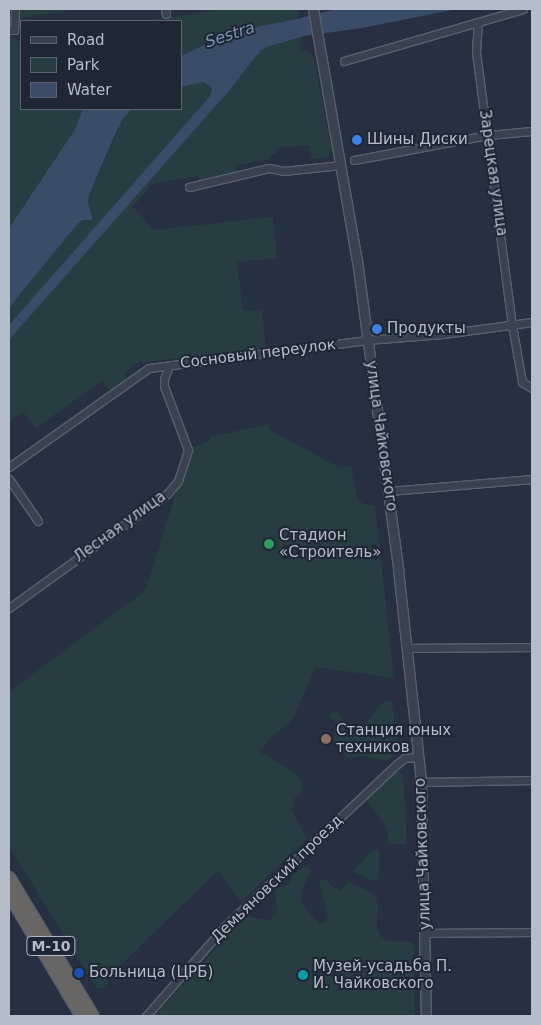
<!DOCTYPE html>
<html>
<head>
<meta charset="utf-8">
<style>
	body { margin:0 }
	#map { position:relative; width:541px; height:1025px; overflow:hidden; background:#263040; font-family:"DejaVu Sans",sans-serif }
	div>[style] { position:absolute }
	.green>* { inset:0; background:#283d41 }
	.water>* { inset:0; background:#3b4c69 }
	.roads { filter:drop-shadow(1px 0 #58606d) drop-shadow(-1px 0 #58606d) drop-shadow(0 1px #58606d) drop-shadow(0 -1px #58606d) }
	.minor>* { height:7px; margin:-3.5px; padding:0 3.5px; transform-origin:3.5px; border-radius:3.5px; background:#3a4250 }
	.tertiary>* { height:9px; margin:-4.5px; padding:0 4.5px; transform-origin:4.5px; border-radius:4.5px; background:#3a4250 }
	.trunk>* { height:11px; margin:-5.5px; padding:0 5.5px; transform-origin:5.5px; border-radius:5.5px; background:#676664 }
	.dots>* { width:14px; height:14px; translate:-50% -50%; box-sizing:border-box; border:2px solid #1f2735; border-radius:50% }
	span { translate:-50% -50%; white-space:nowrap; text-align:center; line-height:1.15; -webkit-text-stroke:4px #1f2735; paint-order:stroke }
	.shield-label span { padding:1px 4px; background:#1f2735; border:1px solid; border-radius:4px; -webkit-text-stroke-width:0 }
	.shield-label { font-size:14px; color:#b6bdca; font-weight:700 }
	.poi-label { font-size:15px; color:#b6bdca }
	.left { translate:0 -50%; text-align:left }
	.street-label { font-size:15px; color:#b6bdca }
	.water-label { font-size:16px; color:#7e91b2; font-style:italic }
	.frame { position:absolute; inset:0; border:10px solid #b6bdca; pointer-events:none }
	.legend { position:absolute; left:20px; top:20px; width:162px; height:90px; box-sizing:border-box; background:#1f2735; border:1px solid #5b6371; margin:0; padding:6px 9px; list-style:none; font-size:15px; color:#b6bdca }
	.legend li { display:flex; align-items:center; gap:10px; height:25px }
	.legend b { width:25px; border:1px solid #5b6371 }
</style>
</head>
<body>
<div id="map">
	<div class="green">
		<i style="clip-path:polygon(19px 9px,78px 9px,20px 18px)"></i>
		<i style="clip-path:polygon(221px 9px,298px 9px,299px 12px,297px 19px,224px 35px,181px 56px,181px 21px,147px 21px)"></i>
		<i style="clip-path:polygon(9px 35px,21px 42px,21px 109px,83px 109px,74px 131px,9px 228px)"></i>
		<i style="clip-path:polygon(304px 36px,301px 38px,299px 47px,302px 51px,309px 52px,314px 58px,331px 149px,329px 157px,311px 159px,309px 145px,276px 148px,276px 154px,270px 155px,270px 159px,235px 165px,236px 175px,199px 185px,198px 176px,152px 184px,133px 207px,154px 230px,273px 217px,277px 258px,237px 262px,243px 311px,262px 310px,266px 348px,137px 363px,124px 373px,128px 379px,111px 391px,102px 381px,36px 428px,23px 412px,9px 422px,9px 340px,228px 92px,261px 50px,267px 47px)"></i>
		<i style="clip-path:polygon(197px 81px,210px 85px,212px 90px,210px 96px,9px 325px,9px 308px,78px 223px,83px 220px,93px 219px,88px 202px,89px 195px,124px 117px,132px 109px,181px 109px,181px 87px)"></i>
		<i style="clip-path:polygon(268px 424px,270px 430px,340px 468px,351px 466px,357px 497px,363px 504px,375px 506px,394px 678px,316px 667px,293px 718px,286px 726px,272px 736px,264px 747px,259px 749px,262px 754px,265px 753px,299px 777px,303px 791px,293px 800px,294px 807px,291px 808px,307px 839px,241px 902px,218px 870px,109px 977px,108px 983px,103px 988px,98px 988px,93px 983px,9px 846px,9px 692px,145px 591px,178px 487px,185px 479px,193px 447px,210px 441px,210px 437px)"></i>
		<i style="clip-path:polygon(385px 700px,391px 701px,393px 707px,397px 750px,392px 758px,385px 761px,364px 756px,346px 758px,342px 748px,334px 744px,335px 720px,330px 718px,331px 712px,336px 711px,342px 717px,347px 726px,365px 725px)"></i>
		<i style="clip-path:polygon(400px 771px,403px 775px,407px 840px,406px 844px,390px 845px,387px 843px,388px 832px,385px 824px,367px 802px,368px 797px,395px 772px)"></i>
		<i style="clip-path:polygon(376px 849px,379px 853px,379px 879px,374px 881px,353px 872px,371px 851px)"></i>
		<i style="clip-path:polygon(304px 867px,308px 867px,311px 871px,302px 889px,300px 899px,305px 908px,320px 924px,327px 921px,328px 917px,319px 881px,326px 879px,333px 887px,341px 890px,348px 882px,367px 890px,376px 896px,378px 906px,377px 930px,380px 936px,387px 941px,411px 942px,415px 948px,412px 962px,414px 968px,415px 1016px,155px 1016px,239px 923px,247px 916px,269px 921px,277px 913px,275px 890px,288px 884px,293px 875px)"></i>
	</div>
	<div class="water">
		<i style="clip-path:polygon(336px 9px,457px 9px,362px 28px,304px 36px,267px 47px,261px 50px,228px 92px,9px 340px,9px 325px,210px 96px,212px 90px,210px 86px,203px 82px,181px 87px,181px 56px,224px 35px,241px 30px,297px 19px)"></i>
		<i style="clip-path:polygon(83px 109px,132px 109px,124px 117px,114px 137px,89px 195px,88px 202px,93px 220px,83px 220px,78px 223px,9px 308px,9px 228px,74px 131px)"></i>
	</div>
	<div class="roads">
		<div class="minor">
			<i style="left:165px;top:9px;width:5px;rotate:79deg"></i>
			<i style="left:478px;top:22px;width:30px;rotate:94deg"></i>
			<i style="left:476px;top:52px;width:275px;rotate:82.5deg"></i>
			<i style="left:512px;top:325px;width:58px;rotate:80deg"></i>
			<i style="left:522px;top:382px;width:12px;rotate:31deg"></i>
			<i style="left:9px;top:30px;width:5px"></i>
			<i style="left:14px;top:30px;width:21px;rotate:-87deg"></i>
			<i style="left:344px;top:61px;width:186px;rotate:-16.2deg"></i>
			<i style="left:354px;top:160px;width:136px;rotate:-10.6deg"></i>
			<i style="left:488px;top:135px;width:44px;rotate:-5.2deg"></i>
			<i style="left:189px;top:187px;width:82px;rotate:-13.4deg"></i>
			<i style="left:269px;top:168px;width:14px;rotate:12deg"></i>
			<i style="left:283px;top:171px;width:58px;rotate:-5.9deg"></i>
			<i style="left:9px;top:467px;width:171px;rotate:-35.3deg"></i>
			<i style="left:149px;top:368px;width:220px;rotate:-7.3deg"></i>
			<i style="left:367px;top:340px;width:76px;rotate:-4.5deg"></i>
			<i style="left:443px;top:334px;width:90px;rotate:-7.7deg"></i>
			<i style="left:9px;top:479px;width:51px;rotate:55.4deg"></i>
			<i style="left:389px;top:491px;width:144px;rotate:-4.8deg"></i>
			<i style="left:9px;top:608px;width:195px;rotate:-35.8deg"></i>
			<i style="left:167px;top:494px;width:17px;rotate:-50deg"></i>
			<i style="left:178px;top:481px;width:33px;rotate:-72deg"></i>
			<i style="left:188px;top:450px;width:68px;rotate:-110.6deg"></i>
			<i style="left:164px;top:386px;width:7px;rotate:-90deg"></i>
			<i style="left:164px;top:379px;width:14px;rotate:-69deg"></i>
			<i style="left:407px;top:648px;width:125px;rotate:-0.5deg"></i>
			<i style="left:421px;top:782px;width:111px;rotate:-1deg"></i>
			<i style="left:425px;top:933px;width:107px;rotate:-0.5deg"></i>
			<i style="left:146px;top:1016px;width:120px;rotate:-48.7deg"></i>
			<i style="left:225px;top:926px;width:236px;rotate:-43.3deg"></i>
			<i style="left:397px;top:764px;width:10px;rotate:-37deg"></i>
			<i style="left:405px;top:758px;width:13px;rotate:-4deg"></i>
		</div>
		<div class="tertiary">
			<i style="left:313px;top:9px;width:255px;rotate:80.1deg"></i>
			<i style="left:357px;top:260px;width:312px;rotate:82.4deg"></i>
			<i style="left:398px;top:569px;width:214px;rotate:83.8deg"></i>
			<i style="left:421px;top:782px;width:234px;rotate:88.8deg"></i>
		</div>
		<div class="trunk">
			<i style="left:9px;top:877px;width:162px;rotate:58.9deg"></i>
			<i style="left:9px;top:895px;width:141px;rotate:59.2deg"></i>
		</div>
	</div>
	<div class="dots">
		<i style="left:357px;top:140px;background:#3f7fe0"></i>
		<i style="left:377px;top:329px;background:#3f7fe0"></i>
		<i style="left:269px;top:544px;background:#2e9e5b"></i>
		<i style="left:326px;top:739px;background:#8d6e63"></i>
		<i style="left:79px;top:973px;background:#1a4fb4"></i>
		<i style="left:303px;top:975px;background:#0f9aa8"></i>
	</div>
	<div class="shield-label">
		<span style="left:51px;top:946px">М-10</span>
	</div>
	<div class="poi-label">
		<span class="left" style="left:367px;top:140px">Шины Диски</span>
		<span class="left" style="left:387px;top:329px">Продукты</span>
		<span class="left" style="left:279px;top:544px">Стадион<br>«Строитель»</span>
		<span class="left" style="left:336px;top:739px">Станция юных<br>техников</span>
		<span class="left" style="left:313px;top:975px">Музей-усадьба П.<br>И. Чайковского</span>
		<span class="left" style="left:89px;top:973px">Больница (ЦРБ)</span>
	</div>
	<div class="street-label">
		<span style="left:493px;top:173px;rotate:82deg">Зарецкая улица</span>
		<span style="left:258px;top:354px;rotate:-7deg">Сосновый переулок</span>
		<span style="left:381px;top:436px;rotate:82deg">улица Чайковского</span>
		<span style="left:120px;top:527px;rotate:-36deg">Лесная улица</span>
		<span style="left:423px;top:854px;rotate:-92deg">улица Чайковского</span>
		<span style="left:277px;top:879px;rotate:-44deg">Демьяновский проезд</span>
	</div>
	<div class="water-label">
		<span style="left:230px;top:35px;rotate:-18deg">Sestra</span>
	</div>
	<div class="frame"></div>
	<ul class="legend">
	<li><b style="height:6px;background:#3a4250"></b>Road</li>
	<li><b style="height:14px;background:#283d41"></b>Park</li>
	<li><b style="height:14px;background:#3b4c69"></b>Water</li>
	</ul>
</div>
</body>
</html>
